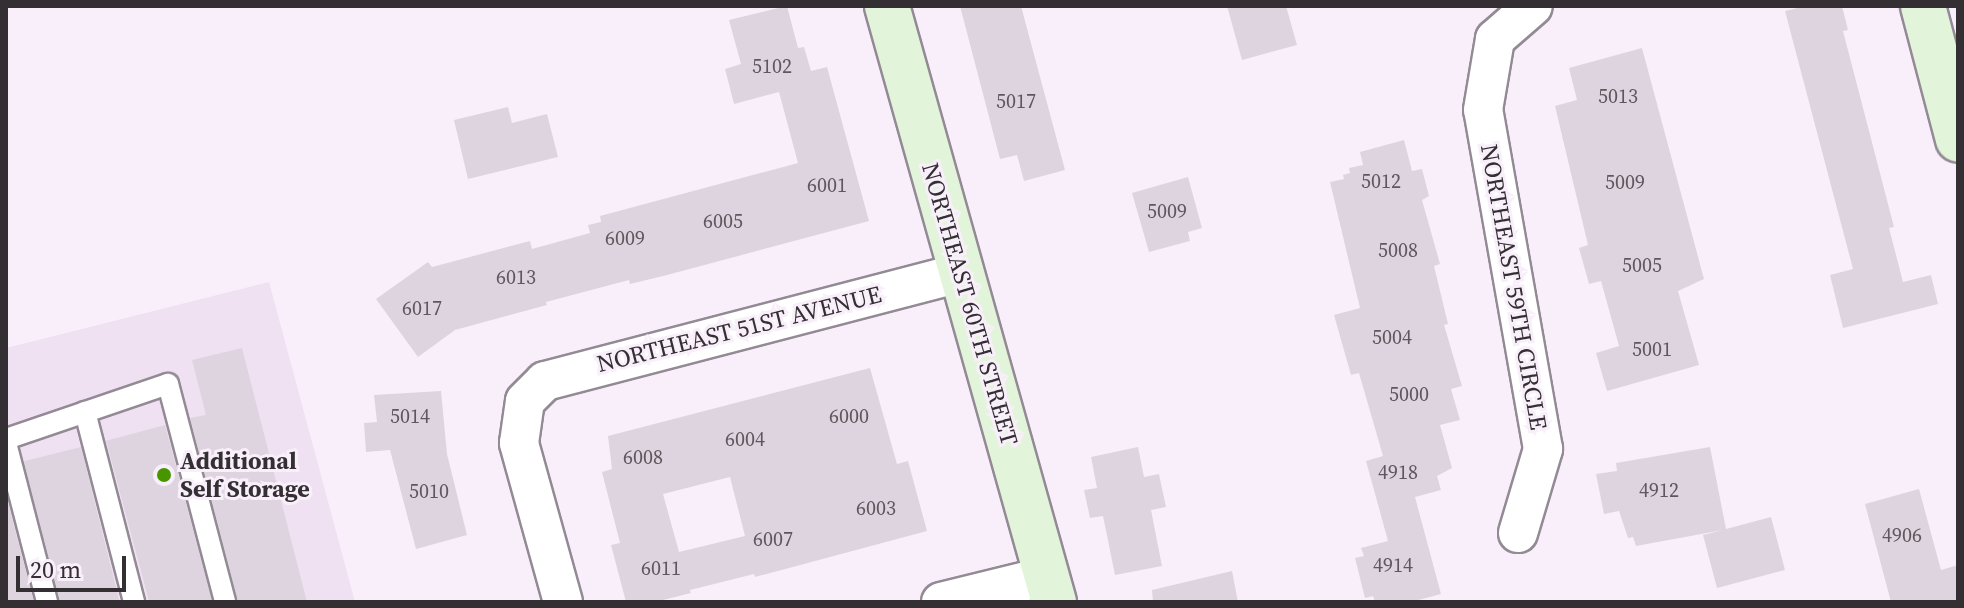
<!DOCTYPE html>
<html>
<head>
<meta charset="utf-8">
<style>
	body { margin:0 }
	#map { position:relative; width:1964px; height:608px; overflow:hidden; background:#f9effb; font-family:"Source Serif 4",serif }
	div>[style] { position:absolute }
	.built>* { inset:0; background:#efe0f2 }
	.building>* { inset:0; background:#ded4e0; transform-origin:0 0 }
	.roads { filter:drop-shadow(2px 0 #938a95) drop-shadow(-2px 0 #938a95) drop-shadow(0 2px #938a95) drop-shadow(0 -2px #938a95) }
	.lane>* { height:20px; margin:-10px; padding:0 10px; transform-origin:10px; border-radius:10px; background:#fff }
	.street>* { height:38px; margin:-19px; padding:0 19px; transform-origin:19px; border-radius:19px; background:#fff }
	.secondary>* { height:44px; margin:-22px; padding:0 22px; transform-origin:22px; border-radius:22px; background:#e2f4da }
	.dots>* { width:22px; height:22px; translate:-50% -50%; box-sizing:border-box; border:4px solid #f9effb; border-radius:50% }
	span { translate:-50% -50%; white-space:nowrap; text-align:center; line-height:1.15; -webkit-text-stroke:6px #f9effb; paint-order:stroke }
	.number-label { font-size:20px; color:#5e585e }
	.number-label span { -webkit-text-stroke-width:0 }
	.street-label { font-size:24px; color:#332f33 }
	.poi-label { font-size:24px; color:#332f33; font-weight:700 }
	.left { translate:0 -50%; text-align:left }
	.frame { position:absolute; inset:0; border:8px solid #332f33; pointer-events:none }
	.scale { position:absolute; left:16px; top:556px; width:110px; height:36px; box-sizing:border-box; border:4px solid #332f33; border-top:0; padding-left:10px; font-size:24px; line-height:28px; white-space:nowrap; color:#332f33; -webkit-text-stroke:6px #f9effb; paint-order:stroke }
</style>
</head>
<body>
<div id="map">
	<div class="built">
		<i style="clip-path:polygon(269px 282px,355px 602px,6px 602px,6px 348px)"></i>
	</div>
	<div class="building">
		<i style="clip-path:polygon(787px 6px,798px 48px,804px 47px,811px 71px,827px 67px,869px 221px,667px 275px,630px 284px,629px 280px,546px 302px,547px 305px,455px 330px,418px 357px,376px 299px,428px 262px,432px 267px,530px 241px,532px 249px,590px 233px,588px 225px,601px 222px,600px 216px,798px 163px,779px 92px,734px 104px,725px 69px,741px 64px,729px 20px)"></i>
		<i style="clip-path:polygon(960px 6px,1021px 6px,1065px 170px,1024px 181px,1017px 155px,1000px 159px)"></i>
		<i style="clip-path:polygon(1227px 6px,1286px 6px,1297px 45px,1242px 60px)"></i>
		<i style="clip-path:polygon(1806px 6px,1842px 6px,1848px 30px,1843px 31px,1894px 227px,1889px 228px,1903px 282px,1931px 275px,1938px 304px,1843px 328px,1830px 275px,1853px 269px,1785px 11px)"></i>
		<i style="clip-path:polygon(1642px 48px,1704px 279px,1678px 291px,1699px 365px,1607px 391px,1596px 353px,1619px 346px,1601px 281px,1589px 284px,1579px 248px,1588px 245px,1555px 106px,1577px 100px,1569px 68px)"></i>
		<i style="clip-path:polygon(508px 107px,512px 123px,547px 114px,558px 157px,468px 179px,454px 120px)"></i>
		<i style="clip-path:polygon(1404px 140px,1412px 171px,1422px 169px,1429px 196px,1422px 200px,1440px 264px,1434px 266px,1448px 324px,1444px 325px,1462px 386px,1451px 389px,1460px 420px,1440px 425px,1452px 468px,1437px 476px,1441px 490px,1415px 497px,1441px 594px,1411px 602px,1375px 602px,1373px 596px,1365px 598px,1355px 558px,1364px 556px,1361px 548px,1388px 541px,1366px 461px,1383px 456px,1359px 373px,1351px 375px,1334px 315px,1360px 308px,1330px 182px,1344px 179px,1343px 175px,1350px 173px,1349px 168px,1363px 165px,1360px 152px)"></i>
		<i style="clip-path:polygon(1188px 177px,1202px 228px,1188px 232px,1190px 241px,1149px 252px,1132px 193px)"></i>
		<i style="clip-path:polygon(242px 348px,307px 602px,238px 602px,190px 418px,206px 415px,192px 360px)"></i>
		<i style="clip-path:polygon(evenodd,870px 368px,897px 464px,908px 461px,927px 531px,755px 577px,754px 574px,690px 590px,691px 593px,655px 602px,626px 602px,611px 545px,620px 543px,602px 472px,612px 469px,608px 436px,870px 368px,730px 477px,745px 536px,679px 552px,663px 494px,730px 477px)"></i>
		<i style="clip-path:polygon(441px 391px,447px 454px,467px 535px,416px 549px,390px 450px,366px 452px,364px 423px,377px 422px,374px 395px)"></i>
		<i style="left:165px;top:425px;width:183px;height:61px;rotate:75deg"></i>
		<i style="left:81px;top:447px;width:160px;height:59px;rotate:76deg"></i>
		<i style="clip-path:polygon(1138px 447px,1144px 477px,1159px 474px,1166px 507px,1151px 510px,1162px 566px,1115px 575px,1103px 516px,1090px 518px,1084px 490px,1097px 488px,1091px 457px)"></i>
		<i style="clip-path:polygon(1710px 447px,1726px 529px,1771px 517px,1785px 570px,1717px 588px,1703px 535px,1723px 530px,1636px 546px,1633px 537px,1628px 538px,1619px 511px,1604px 514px,1596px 474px,1617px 471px,1616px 463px)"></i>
		<i style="clip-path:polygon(1919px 489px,1941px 570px,1958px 565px,1958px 602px,1891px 602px,1865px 504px)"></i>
		<i style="clip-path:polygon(6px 495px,34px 602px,6px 602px)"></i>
		<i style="clip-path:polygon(1232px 571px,1238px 602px,1153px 602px,1152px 590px)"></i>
	</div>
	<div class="roads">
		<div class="lane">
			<i style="left:85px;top:412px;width:196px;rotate:75.5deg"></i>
			<i style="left:6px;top:439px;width:171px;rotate:-18.8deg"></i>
			<i style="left:168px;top:384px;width:225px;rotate:75.3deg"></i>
			<i style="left:6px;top:443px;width:164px;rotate:75.5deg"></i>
		</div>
		<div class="street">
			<i style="left:1518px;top:533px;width:88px;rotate:-73.4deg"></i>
			<i style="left:1543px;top:449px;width:344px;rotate:-100deg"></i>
			<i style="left:1483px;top:110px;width:72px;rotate:-80.4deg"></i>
			<i style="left:1495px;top:39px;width:50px;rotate:-41deg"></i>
			<i style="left:563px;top:602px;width:165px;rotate:-105.5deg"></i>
			<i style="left:519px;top:443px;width:42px;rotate:-81.9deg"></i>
			<i style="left:525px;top:401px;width:28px;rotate:-45deg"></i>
			<i style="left:545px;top:381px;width:429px;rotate:-14.6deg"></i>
			<i style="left:941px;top:602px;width:109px;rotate:-13.8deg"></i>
		</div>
		<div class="secondary">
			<i style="left:887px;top:6px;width:619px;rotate:74.35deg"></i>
			<i style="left:1923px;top:6px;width:138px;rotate:75.3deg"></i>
		</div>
	</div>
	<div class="dots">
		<i style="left:164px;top:475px;background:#479600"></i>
	</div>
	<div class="number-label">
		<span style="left:772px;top:66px">5102</span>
		<span style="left:1618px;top:96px">5013</span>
		<span style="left:1016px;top:101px">5017</span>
		<span style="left:1381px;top:181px">5012</span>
		<span style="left:1625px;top:182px">5009</span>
		<span style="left:827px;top:185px">6001</span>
		<span style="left:1167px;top:211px">5009</span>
		<span style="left:723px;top:221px">6005</span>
		<span style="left:625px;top:238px">6009</span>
		<span style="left:1398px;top:250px">5008</span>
		<span style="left:1642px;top:265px">5005</span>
		<span style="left:516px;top:277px">6013</span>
		<span style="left:422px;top:308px">6017</span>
		<span style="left:1392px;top:337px">5004</span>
		<span style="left:1652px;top:349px">5001</span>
		<span style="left:1409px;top:394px">5000</span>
		<span style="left:410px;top:416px">5014</span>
		<span style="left:849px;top:416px">6000</span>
		<span style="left:745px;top:439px">6004</span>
		<span style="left:643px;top:457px">6008</span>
		<span style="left:1398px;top:472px">4918</span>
		<span style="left:1659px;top:490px">4912</span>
		<span style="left:429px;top:491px">5010</span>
		<span style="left:876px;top:508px">6003</span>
		<span style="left:1902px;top:535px">4906</span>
		<span style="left:773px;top:539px">6007</span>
		<span style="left:1393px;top:565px">4914</span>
		<span style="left:661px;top:568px">6011</span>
	</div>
	<div class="street-label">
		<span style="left:1514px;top:287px;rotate:80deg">NORTHEAST 59TH CIRCLE</span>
		<span style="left:970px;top:304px;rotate:74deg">NORTHEAST 60TH STREET</span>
		<span style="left:739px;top:329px;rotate:-14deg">NORTHEAST 51ST AVENUE</span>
	</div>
	<div class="poi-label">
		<span class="left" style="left:180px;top:475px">Additional<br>Self Storage</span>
	</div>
	<div class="frame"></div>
	<div class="scale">20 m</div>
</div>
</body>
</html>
